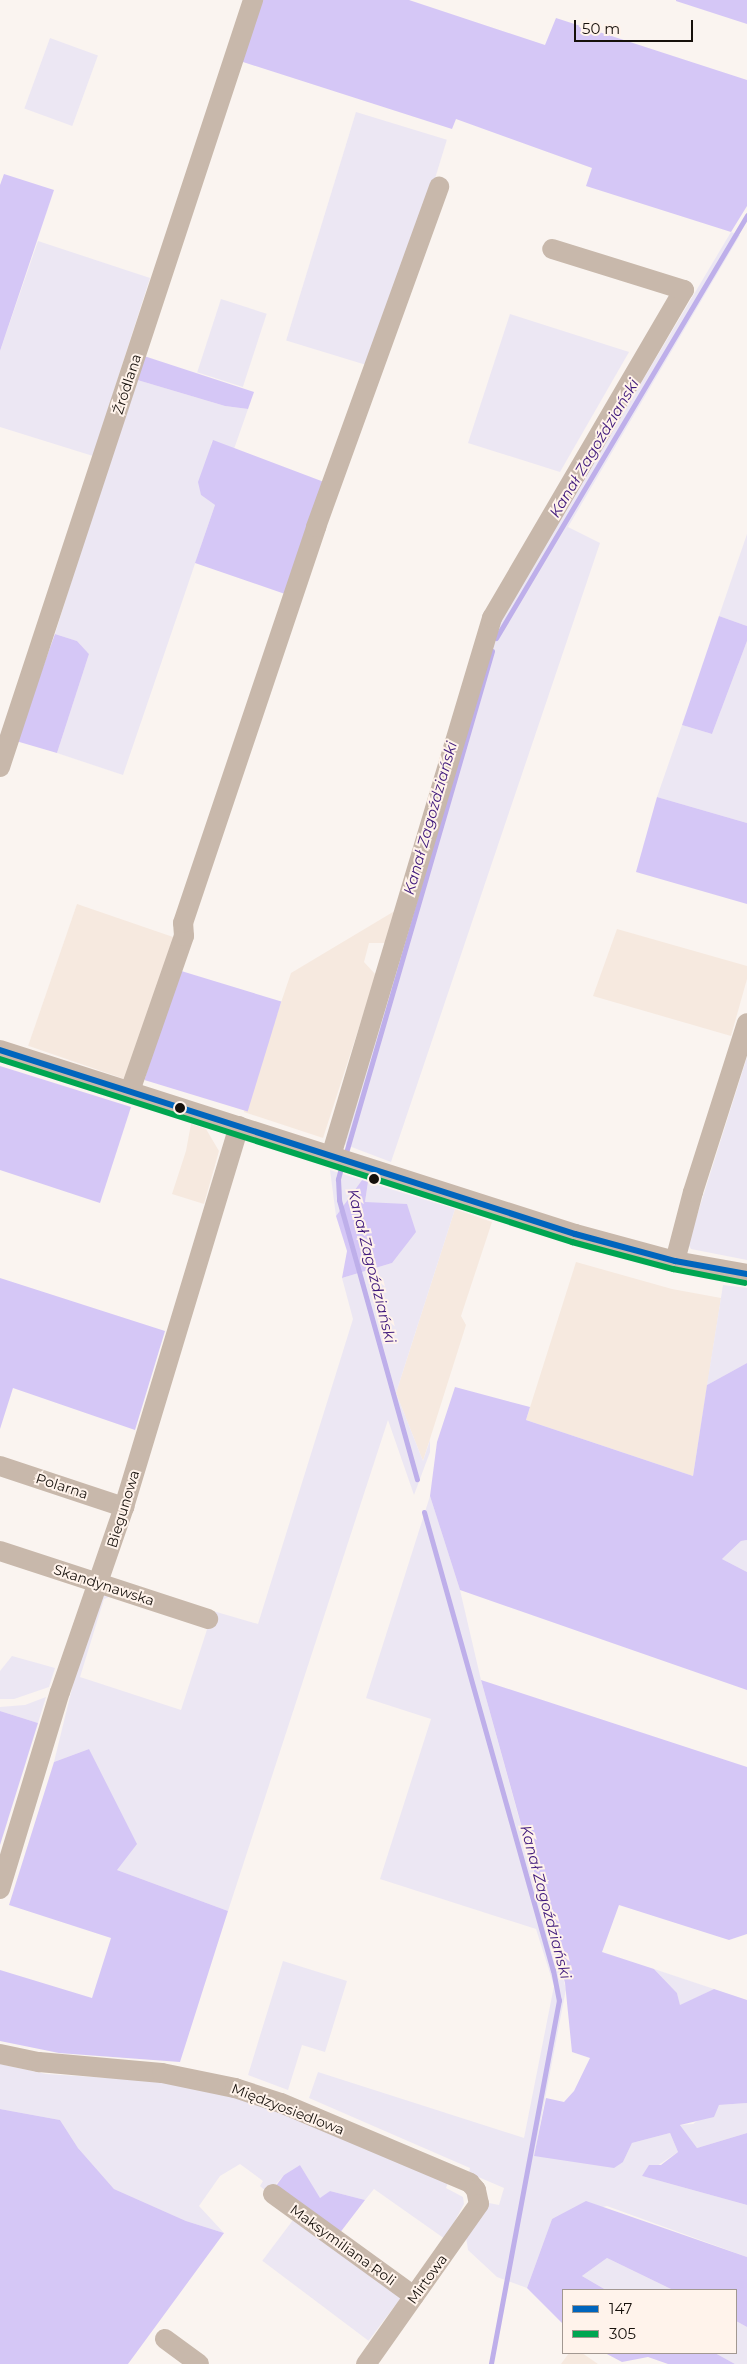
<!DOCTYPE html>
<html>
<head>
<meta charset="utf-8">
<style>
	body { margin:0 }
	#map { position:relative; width:747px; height:2364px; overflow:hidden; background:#faf4f0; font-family:Montserrat,sans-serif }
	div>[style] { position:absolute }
	.built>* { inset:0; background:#f6e9df; transform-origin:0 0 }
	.green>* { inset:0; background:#ece7f3; transform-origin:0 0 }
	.forest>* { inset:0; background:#d5c7f6; transform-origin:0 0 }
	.stream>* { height:5px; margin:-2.5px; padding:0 2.5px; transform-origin:2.5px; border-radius:2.5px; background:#beafea }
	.minor>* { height:20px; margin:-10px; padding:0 10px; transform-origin:10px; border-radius:10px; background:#c8b8ab }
	.bus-1>* { height:6px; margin:-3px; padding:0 3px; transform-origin:3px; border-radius:3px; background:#0065bd }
	.bus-2>* { height:6px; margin:-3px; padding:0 3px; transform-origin:3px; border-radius:3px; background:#00a651 }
	.dots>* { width:14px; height:14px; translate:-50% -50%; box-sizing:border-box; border:2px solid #fff3eb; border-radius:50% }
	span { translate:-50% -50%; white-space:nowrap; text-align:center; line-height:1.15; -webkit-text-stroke:4px #fff3eb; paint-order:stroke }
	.street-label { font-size:14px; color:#16100b }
	.water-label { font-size:15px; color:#3e177b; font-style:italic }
	.legend { position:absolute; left:562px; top:2289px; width:175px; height:65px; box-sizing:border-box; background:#fff3eb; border:1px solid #a29891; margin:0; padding:6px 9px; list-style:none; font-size:15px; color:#16100b }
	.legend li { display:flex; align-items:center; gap:10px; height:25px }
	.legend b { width:25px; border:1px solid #a29891 }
	.scale { position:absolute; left:574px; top:20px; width:119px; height:22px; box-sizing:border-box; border:2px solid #16100b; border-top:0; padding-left:6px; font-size:15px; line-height:18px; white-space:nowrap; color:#16100b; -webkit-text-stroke:4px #fff3eb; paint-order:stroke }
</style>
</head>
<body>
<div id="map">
	<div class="built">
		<i style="left:77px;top:904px;width:107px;height:150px;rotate:19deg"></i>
		<i style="clip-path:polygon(398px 909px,387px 943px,369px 943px,364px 962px,376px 975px,323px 1138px,244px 1112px,291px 973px)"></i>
		<i style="clip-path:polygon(617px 929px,747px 966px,747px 979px,731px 1036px,593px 996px)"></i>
		<i style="clip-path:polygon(191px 1124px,206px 1129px,219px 1151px,204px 1204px,172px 1194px,186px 1151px)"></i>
		<i style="clip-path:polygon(455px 1209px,492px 1222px,461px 1316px,466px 1325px,423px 1461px,396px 1393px)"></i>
		<i style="clip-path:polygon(576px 1262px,672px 1289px,721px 1298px,693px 1476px,526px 1420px)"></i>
		<i style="clip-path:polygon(569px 2353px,582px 2353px,598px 2364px,561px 2364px)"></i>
	</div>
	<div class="green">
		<i style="left:50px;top:38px;width:51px;height:75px;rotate:20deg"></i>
		<i style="left:356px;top:112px;width:95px;height:239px;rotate:17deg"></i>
		<i style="clip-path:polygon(731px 232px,740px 235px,568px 527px,600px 543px,391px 1162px,341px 1143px,497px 625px)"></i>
		<i style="clip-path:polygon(38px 241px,150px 278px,93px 456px,0 427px,0 351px)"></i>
		<i style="left:221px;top:299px;width:48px;height:77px;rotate:18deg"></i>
		<i style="clip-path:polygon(510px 314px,629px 352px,560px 472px,468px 443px)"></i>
		<i style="clip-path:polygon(134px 379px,225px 406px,248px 409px,234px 449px,212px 441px,201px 495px,215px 505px,123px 775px,57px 753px,89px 654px,77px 641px,55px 634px)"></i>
		<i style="clip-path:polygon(747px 534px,747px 626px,719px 616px)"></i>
		<i style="clip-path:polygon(747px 641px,747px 823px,657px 797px,682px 725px,712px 734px)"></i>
		<i style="clip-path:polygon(747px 1057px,747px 1260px,691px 1249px,688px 1244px)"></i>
		<i style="clip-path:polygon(330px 1170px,362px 1180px,336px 1216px)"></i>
		<i style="clip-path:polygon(368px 1182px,455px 1209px,396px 1393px,423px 1461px,430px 1440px,430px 1452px,414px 1495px,388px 1420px,228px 1911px,117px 1870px,89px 1749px,54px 1762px,85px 1635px,102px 1592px,109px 1597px,104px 1599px,80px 1677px,181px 1710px,213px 1611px,258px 1624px,353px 1319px,342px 1278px,392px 1263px,365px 1202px)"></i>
		<i style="clip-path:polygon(723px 1285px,747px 1288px,747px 1363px,707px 1385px)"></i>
		<i style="clip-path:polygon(430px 1496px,460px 1590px,481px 1680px,566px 1989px,534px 2156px,623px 2162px,632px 2143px,670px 2133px,678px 2152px,642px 2176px,747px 2205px,747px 2257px,607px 2206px,552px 2219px,527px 2288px,497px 2277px,468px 2250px,466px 2237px,489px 2203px,499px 2205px,504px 2188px,469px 2173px,470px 2168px,309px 2098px,318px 2072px,524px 2138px,554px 1986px,536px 1929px,380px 1879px,431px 1719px,366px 1698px)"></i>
		<i style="clip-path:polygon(747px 1540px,747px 1572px,722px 1559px,741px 1541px)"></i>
		<i style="clip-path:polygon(12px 1656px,55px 1668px,49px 1687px,14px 1699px,0 1699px,0 1671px)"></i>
		<i style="clip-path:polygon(46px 1697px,38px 1723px,0 1711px,0 1707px,25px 1705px)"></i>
		<i style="clip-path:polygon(283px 1961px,347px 1981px,325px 2052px,302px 2045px,288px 2090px,248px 2075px)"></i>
		<i style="clip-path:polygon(654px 1969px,714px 1989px,680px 2006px,677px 1993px)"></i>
		<i style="clip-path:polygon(0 2064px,46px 2074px,155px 2081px,225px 2095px,278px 2112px,448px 2183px,446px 2188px,463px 2197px,464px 2204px,445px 2239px,374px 2189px,365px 2200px,330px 2191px,320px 2199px,300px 2165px,284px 2175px,268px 2193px,260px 2186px,263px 2181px,240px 2164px,220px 2176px,199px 2206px,224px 2233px,186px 2221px,114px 2189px,78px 2148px,60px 2120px,0 2109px)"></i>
		<i style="clip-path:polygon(747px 2103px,747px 2133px,697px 2148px,680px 2125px,693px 2124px,719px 2105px)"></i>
		<i style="left:296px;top:2216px;width:133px;height:56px;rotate:37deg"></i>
		<i style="clip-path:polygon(607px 2258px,673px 2290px,606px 2290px,582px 2276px)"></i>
		<i style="clip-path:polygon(736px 2321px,747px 2327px,747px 2364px,735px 2364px,715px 2353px,736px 2353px)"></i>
	</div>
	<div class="forest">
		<i style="clip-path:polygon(262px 0,409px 0,545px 45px,556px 18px,747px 80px,747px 206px,731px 232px,586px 186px,592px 168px,456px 119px,452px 129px,240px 61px)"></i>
		<i style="clip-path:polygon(676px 0,747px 0,747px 24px,676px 1px)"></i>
		<i style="clip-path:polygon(4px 174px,54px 190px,0 351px,0 185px)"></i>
		<i style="clip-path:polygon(141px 355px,254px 392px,248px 409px,225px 406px,134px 379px)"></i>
		<i style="clip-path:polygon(213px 440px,324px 482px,285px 594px,195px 563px,215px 505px,201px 495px,198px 482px)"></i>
		<i style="clip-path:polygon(719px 616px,747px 626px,747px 641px,712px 734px,682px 725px)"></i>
		<i style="clip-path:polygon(55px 634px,77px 641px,89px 654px,57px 753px,16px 741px)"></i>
		<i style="clip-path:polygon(657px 797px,747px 823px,747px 904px,636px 872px)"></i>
		<i style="left:178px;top:970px;width:108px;height:115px;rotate:17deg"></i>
		<i style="clip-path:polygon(0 1066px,131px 1107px,100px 1203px,0 1170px)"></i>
		<i style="clip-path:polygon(362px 1180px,368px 1182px,365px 1202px,407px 1204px,416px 1232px,392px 1263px,342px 1278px,347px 1251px,336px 1216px)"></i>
		<i style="clip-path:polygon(0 1278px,165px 1331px,135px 1430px,13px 1388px,0 1429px)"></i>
		<i style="clip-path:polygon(747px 1363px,747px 1540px,741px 1541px,722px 1559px,747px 1572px,747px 1690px,460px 1590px,430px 1496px,437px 1442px,455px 1387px,530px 1407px,526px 1420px,693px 1476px,707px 1385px)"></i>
		<i style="clip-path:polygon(481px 1680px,747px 1767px,747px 1934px,729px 1940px,619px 1905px,602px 1952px,654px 1969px,677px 1993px,680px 2005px,714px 1989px,747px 2000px,747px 2103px,719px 2105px,714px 2117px,680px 2125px,697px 2148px,747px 2133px,747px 2205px,642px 2176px,649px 2165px,661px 2165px,678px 2152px,670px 2133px,632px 2143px,623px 2162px,614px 2168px,534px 2156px,546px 2098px,564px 2102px,574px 2091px,590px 2058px,572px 2052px,565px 1983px)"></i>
		<i style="clip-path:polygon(0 1711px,38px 1723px,0 1845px)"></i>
		<i style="clip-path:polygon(89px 1749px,137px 1844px,117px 1870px,228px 1911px,180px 2062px,59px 2053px,0 2041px,0 1970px,92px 1998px,111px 1938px,9px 1905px,54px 1762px)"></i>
		<i style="clip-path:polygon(0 2109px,60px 2120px,78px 2148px,114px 2189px,186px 2221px,224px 2233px,128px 2364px,0 2364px)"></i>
		<i style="clip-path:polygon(300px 2165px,320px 2198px,330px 2191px,365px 2200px,339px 2234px,275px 2187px,284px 2175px)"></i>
		<i style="clip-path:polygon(586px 2201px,747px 2257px,747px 2327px,736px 2321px,736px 2290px,673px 2290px,607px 2258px,582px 2276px,606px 2290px,563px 2290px,563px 2324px,527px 2288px,552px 2219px)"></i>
		<i style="clip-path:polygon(605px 2353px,715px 2353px,735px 2364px,668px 2364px,648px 2357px,622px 2362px)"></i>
	</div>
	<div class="stream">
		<i style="left:496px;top:638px;width:492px;rotate:-59.3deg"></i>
		<i style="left:345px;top:1156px;width:526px;rotate:-73.77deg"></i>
		<i style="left:342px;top:1164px;width:16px;rotate:105deg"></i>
		<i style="left:338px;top:1179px;width:21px;rotate:87deg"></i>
		<i style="left:339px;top:1200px;width:290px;rotate:74.4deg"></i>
		<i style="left:424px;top:1512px;width:476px;rotate:74.3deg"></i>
		<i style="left:553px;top:1970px;width:31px;rotate:79deg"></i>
		<i style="left:559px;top:2000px;width:370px;rotate:100.6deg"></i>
	</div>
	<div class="minor">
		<i style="left:0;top:767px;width:808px;rotate:-71.74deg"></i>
		<i style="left:0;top:1050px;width:604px;rotate:17.74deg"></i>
		<i style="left:575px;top:1234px;width:104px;rotate:15.1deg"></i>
		<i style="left:675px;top:1261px;width:73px;rotate:10.2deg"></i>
		<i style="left:130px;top:1091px;width:164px;rotate:-70.8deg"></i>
		<i style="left:184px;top:936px;width:13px;rotate:-94deg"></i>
		<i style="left:183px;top:923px;width:418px;rotate:-71.4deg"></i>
		<i style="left:316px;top:527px;width:362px;rotate:-70.1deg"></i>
		<i style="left:331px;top:1156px;width:562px;rotate:-73.34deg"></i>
		<i style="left:492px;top:618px;width:380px;rotate:-59.7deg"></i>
		<i style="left:684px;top:290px;width:138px;rotate:-162.7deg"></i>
		<i style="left:675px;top:1261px;width:71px;rotate:-75.4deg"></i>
		<i style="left:693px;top:1192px;width:177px;rotate:-72.3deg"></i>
		<i style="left:0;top:1466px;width:131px;rotate:18.3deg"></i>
		<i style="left:0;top:1551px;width:219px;rotate:18.1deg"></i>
		<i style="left:0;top:1889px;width:206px;rotate:-73.1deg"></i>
		<i style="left:60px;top:1692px;width:196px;rotate:-70.9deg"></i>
		<i style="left:124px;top:1507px;width:398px;rotate:-73.2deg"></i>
		<i style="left:0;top:2054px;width:40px;rotate:12deg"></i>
		<i style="left:39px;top:2062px;width:123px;rotate:5.1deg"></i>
		<i style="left:162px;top:2073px;width:75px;rotate:11.6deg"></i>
		<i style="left:235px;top:2088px;width:48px;rotate:18.1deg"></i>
		<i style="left:281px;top:2103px;width:205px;rotate:22.9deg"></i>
		<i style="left:470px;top:2183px;width:9px;rotate:49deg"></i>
		<i style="left:476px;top:2190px;width:14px;rotate:78deg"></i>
		<i style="left:479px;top:2204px;width:196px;rotate:125.2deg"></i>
		<i style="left:273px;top:2194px;width:174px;rotate:35.9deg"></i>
		<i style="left:165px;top:2339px;width:42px;rotate:36.3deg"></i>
	</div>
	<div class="bus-1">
		<i style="left:0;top:1050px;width:604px;rotate:17.74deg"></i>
		<i style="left:575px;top:1234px;width:104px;rotate:15.1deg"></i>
		<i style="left:675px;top:1261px;width:73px;rotate:10.2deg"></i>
	</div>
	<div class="bus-2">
		<i style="left:0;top:1059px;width:601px;rotate:17.74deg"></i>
		<i style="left:572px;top:1242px;width:105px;rotate:15deg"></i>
		<i style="left:673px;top:1269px;width:73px;rotate:11deg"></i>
	</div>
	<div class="dots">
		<i style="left:180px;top:1108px;background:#16100b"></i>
		<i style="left:374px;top:1179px;background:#16100b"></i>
	</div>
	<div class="street-label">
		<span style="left:127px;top:384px;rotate:-72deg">Źródlana</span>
		<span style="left:62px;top:1486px;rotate:18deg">Polarna</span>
		<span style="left:123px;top:1509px;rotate:-73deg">Biegunowa</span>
		<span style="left:104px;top:1585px;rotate:18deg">Skandynawska</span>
		<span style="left:288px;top:2109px;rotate:21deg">Międzyosiedlowa</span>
		<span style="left:343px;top:2245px;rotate:36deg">Maksymiliana Roli</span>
		<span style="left:427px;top:2279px;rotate:-54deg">Mirtowa</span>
	</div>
	<div class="water-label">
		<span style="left:594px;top:448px;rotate:-59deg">Kanał Zagoździański</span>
		<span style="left:430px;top:818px;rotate:-74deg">Kanał Zagoździański</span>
		<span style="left:372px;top:1266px;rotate:76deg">Kanał Zagoździański</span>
		<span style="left:546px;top:1902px;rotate:75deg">Kanał Zagoździański</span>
	</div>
	<ul class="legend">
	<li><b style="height:6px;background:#0065bd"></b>147</li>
	<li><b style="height:6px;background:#00a651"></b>305</li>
	</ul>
	<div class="scale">50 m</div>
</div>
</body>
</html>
